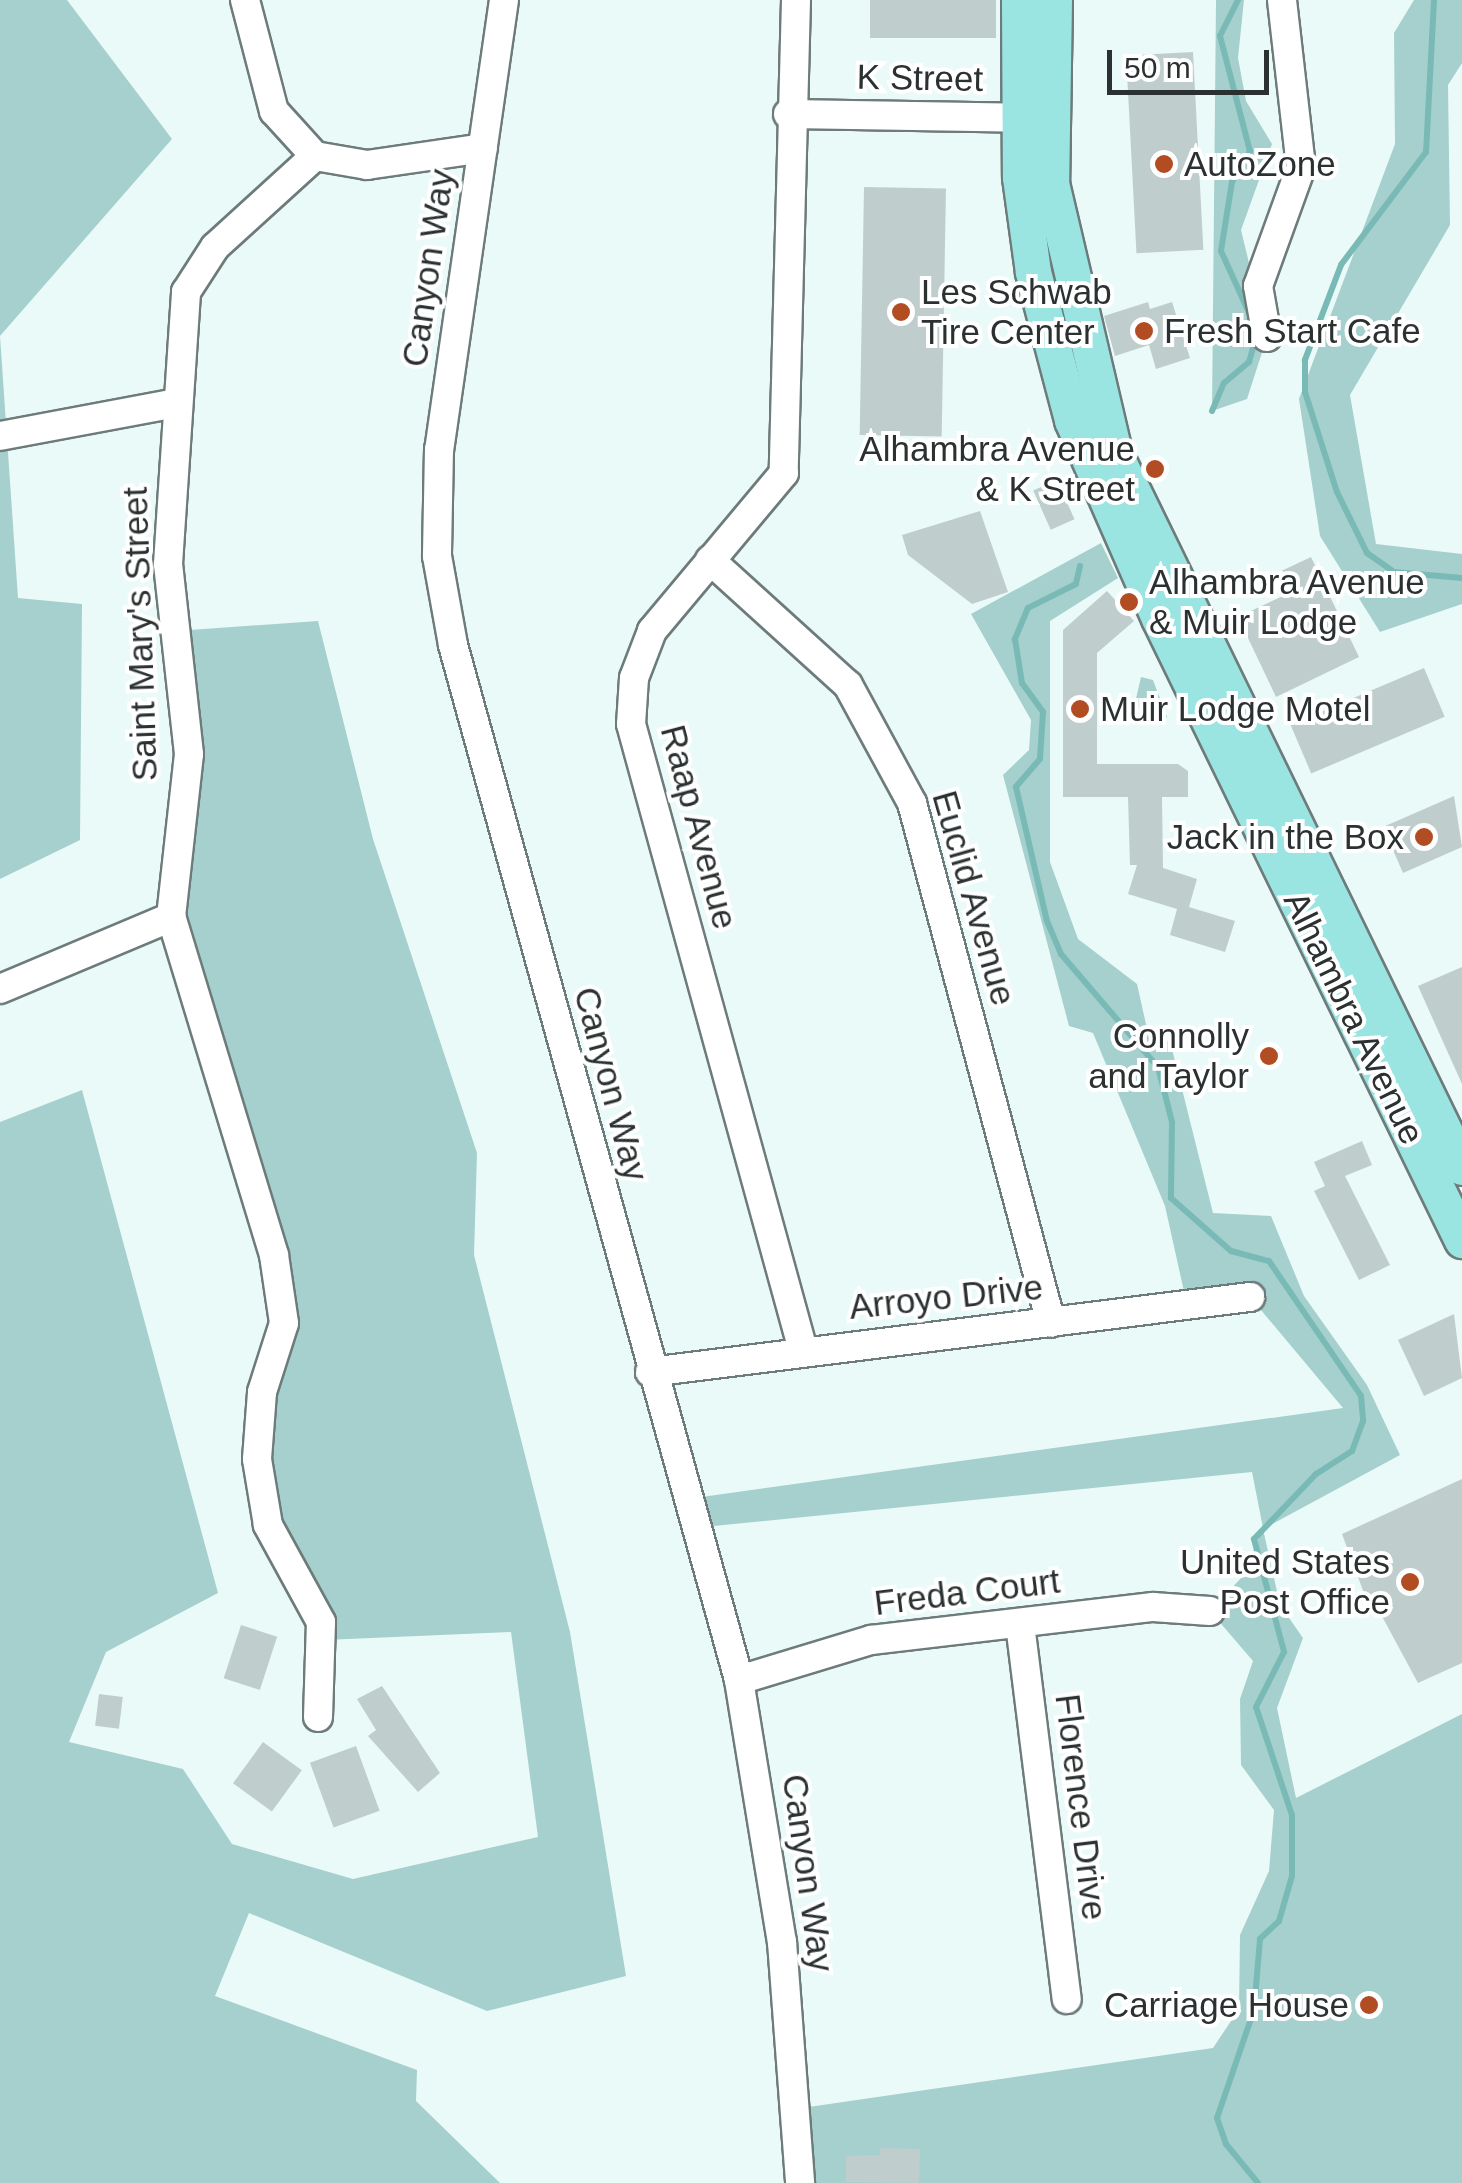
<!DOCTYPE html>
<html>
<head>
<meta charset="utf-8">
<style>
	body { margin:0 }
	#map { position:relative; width:1462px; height:2183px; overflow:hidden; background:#eafaf9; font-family:Arial,sans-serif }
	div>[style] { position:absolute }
	.green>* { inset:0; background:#a6d0cd }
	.stream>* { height:6px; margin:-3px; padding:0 3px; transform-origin:3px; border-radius:3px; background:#7abab6 }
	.building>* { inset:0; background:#bfcecd; transform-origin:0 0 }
	.roads { filter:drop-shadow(2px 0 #6d7b7a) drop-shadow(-2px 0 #6d7b7a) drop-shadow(0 2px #6d7b7a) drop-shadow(0 -2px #6d7b7a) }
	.minor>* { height:28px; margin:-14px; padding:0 14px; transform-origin:14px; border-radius:14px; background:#fff }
	.major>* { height:35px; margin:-17.5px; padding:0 17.5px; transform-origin:17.5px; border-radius:17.5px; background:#9ae5e2 }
	.dots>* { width:28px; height:28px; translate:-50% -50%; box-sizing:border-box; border:5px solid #fff; border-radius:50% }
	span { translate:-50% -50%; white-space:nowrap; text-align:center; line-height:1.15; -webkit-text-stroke:8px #fff; paint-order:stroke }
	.street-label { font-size:35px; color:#2b3131 }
	.poi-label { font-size:35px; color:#2b3131 }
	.left { translate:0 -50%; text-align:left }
	.right { translate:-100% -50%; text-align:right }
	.scale { position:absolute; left:1107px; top:50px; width:162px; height:45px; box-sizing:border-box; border:5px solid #2b3131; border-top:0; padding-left:12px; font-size:30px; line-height:35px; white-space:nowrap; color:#2b3131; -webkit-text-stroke:8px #fff; paint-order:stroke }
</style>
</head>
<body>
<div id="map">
	<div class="green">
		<i style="clip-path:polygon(0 0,67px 0,172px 139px,0 336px,18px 598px,82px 604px,80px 840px,0 879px)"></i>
		<i style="clip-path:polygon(1216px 0,1244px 0,1238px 58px,1246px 101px,1272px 144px,1241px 230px,1267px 337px,1247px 399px,1212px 411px)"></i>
		<i style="clip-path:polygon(1414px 0,1462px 0,1462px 63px,1448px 85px,1450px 225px,1350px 395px,1376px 544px,1462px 554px,1462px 604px,1380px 632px,1320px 536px,1299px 399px,1395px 144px,1394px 33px)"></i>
		<i style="clip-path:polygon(1101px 543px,1118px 578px,1050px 621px,1050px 862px,1078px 939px,1137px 984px,1150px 1042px,1170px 1041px,1213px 1213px,1271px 1216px,1304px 1296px,1367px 1385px,1400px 1455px,1263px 1529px,1280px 1605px,1303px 1638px,1277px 1708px,1296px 1798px,1462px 1714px,1462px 2183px,800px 2183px,795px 2109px,1213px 2048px,1239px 2009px,1240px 1935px,1269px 1871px,1274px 1810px,1241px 1765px,1240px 1699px,1253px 1661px,1210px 1611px,1242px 1577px,1263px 1528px,1252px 1472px,694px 1528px,687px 1499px,1343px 1408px,1250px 1297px,1187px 1305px,1165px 1206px,1093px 1033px,1069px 1026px,1003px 775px,1029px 750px,1031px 720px,971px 614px)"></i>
		<i style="clip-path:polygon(318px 621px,373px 839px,477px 1153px,474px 1255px,570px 1632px,626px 1976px,487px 2011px,249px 1913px,215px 1996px,417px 2070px,416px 2101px,500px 2183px,0 2183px,0 1122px,82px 1090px,218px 1593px,106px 1652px,69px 1742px,183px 1769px,232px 1844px,353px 1879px,538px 1837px,511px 1632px,325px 1640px,268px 1525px,257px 1459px,284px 1323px,171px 917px,176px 631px)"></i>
		<i style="clip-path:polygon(1141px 677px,1153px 680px,1167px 717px,1162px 722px,1151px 725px,1135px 703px)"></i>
	</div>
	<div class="stream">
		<i style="left:1238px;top:0;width:40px;rotate:116.6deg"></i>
		<i style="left:1220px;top:36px;width:119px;rotate:75.4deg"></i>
		<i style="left:1250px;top:151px;width:36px;rotate:120deg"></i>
		<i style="left:1232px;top:182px;width:70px;rotate:99.1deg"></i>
		<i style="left:1221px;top:251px;width:72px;rotate:65.6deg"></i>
		<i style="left:1434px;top:0;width:152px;rotate:93deg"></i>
		<i style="left:1426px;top:152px;width:141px;rotate:127deg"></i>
		<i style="left:1341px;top:265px;width:102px;rotate:110.8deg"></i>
		<i style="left:1305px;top:360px;width:32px;rotate:90deg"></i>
		<i style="left:1305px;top:392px;width:105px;rotate:72.3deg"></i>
		<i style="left:1337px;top:492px;width:68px;rotate:63.8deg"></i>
		<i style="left:1367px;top:553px;width:33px;rotate:35deg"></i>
		<i style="left:1394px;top:572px;width:68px;rotate:5deg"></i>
		<i style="left:1212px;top:411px;width:30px;rotate:-67deg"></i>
		<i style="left:1224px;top:383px;width:33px;rotate:-40deg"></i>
		<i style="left:1249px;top:362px;width:25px;rotate:-74deg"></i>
		<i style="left:1080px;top:566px;width:18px;rotate:103deg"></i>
		<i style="left:1076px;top:584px;width:54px;rotate:153.4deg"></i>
		<i style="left:1028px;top:608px;width:34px;rotate:113deg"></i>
		<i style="left:1015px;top:639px;width:45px;rotate:81deg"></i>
		<i style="left:1022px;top:683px;width:36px;rotate:54deg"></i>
		<i style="left:1043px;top:712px;width:47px;rotate:93.7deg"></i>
		<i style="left:1040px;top:759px;width:37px;rotate:131deg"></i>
		<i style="left:1016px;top:787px;width:138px;rotate:77deg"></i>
		<i style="left:1047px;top:921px;width:36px;rotate:67deg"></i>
		<i style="left:1061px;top:954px;width:149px;rotate:49.4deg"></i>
		<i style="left:1158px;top:1067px;width:57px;rotate:75.7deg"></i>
		<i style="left:1172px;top:1122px;width:76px;rotate:90.8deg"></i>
		<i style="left:1171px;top:1198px;width:80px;rotate:41.5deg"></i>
		<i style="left:1231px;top:1251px;width:39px;rotate:15deg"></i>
		<i style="left:1269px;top:1261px;width:163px;rotate:55.7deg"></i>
		<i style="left:1361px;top:1396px;width:25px;rotate:85deg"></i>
		<i style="left:1363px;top:1421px;width:32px;rotate:110deg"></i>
		<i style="left:1352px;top:1451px;width:43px;rotate:147.4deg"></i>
		<i style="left:1316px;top:1474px;width:90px;rotate:133.6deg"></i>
		<i style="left:1254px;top:1539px;width:117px;rotate:75.1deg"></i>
		<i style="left:1284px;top:1652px;width:62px;rotate:117deg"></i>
		<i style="left:1256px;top:1707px;width:114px;rotate:71.6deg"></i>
		<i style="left:1292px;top:1815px;width:61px;rotate:90deg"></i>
		<i style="left:1292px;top:1876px;width:47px;rotate:106.1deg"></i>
		<i style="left:1279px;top:1921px;width:26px;rotate:137deg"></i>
		<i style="left:1260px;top:1939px;width:71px;rotate:94.8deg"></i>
		<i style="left:1254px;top:2010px;width:114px;rotate:108.9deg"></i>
		<i style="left:1217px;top:2118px;width:28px;rotate:71deg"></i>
		<i style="left:1226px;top:2144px;width:50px;rotate:50.6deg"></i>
	</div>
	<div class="building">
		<i style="left:870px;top:0;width:126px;height:38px"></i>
		<i style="left:1193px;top:52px;width:198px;height:67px;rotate:87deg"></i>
		<i style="left:864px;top:187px;width:82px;height:248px;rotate:1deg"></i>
		<i style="clip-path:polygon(1148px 302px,1150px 309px,1172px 302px,1190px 358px,1156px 369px,1149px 345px,1115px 356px,1104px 316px)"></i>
		<i style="left:1057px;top:480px;width:43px;height:26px;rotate:66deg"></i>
		<i style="clip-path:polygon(980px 511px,1008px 592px,972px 604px,908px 555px,902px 535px)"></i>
		<i style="clip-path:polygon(1311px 557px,1359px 657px,1276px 697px,1238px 617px,1287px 594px,1277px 573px)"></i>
		<i style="clip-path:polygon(1107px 591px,1134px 621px,1097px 653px,1097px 764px,1178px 764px,1188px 771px,1188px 797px,1162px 797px,1163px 868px,1197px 879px,1189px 907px,1235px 921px,1225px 952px,1170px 935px,1177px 909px,1128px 894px,1137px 865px,1130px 865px,1128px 797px,1063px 797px,1063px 630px)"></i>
		<i style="left:1424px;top:668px;width:53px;height:145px;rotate:67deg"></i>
		<i style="clip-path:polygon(1454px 796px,1462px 847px,1403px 873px,1383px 827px)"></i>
		<i style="clip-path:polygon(1462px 967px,1462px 1084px,1418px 986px)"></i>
		<i style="clip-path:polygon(1362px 1141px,1372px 1165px,1345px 1176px,1390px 1265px,1359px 1280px,1314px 1191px,1325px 1186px,1314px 1162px)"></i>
		<i style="clip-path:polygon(1454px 1314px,1462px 1378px,1424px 1396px,1398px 1340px)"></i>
		<i style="clip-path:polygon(1462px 1479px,1462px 1663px,1418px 1683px,1378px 1609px,1371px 1612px,1342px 1534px)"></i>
		<i style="left:241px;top:1625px;width:38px;height:56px;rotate:18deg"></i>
		<i style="clip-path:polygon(382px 1686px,440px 1773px,418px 1792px,368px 1736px,376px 1730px,357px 1699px)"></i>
		<i style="left:99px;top:1694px;width:24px;height:32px;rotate:7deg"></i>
		<i style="left:263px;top:1742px;width:48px;height:51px;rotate:36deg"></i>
		<i style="left:356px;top:1746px;width:69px;height:49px;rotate:70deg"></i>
		<i style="clip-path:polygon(880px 2148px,920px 2149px,919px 2183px,846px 2182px,846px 2156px,880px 2155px)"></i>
	</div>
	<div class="roads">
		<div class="minor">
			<i style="left:245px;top:0;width:115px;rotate:75.4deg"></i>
			<i style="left:274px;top:111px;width:61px;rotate:47.7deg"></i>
			<i style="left:504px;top:0;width:454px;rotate:98.2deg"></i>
			<i style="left:439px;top:449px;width:107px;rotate:91.1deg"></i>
			<i style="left:437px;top:556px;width:90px;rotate:79.8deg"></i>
			<i style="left:453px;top:645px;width:1074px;rotate:74.55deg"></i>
			<i style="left:739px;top:1680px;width:266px;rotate:80.7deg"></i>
			<i style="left:782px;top:1942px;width:242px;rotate:85.7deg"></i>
			<i style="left:796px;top:0;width:473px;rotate:91.5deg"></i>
			<i style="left:784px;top:473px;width:206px;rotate:129.9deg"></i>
			<i style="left:652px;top:631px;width:50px;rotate:111deg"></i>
			<i style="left:634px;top:678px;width:46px;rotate:93.7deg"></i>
			<i style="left:631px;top:724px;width:649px;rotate:74.64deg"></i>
			<i style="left:788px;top:114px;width:250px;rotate:0.9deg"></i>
			<i style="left:1267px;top:337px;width:52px;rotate:-100deg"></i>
			<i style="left:1258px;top:286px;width:127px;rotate:-70.1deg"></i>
			<i style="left:1301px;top:167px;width:168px;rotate:-96.5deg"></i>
			<i style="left:0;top:436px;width:179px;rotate:-10.6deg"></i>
			<i style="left:710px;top:560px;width:186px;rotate:42.2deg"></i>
			<i style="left:848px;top:685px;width:134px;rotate:61.5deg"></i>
			<i style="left:912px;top:803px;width:538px;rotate:75.03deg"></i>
			<i style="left:0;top:989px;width:186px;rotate:-22.8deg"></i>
			<i style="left:650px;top:1372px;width:605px;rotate:-7.13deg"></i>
			<i style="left:1020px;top:1624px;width:378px;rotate:82.9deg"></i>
			<i style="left:739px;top:1680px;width:138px;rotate:-16.9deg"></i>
			<i style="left:871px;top:1640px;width:284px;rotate:-6.7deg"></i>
			<i style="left:1153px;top:1607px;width:57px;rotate:4deg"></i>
			<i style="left:318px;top:1717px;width:95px;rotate:-88.2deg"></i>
			<i style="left:321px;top:1622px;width:111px;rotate:-118.7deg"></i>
			<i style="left:268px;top:1525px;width:67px;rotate:-99.5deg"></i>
			<i style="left:257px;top:1459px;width:67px;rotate:-85.7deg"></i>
			<i style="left:262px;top:1392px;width:72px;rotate:-72.3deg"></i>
			<i style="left:284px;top:1323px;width:69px;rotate:-98.4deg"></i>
			<i style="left:274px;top:1255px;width:353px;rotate:-106.9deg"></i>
			<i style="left:171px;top:917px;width:164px;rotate:-83.7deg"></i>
			<i style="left:189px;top:754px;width:191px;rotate:-96.3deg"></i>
			<i style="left:168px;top:564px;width:273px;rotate:-86.2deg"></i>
			<i style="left:186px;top:292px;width:54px;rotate:-57.2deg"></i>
			<i style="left:215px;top:247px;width:135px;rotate:-42.3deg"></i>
			<i style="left:315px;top:156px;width:53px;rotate:9.8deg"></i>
			<i style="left:367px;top:165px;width:117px;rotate:-8.3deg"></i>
		</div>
		<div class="major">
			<i style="left:1019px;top:0;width:177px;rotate:89.7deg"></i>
			<i style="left:1020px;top:177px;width:96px;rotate:82.2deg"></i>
			<i style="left:1033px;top:272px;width:153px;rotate:75.2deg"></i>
			<i style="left:1072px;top:420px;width:216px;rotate:66.3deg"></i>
			<i style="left:1159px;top:618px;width:692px;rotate:64.03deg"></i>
			<i style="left:1054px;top:0;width:183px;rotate:90.9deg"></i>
			<i style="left:1051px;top:183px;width:279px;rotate:76.8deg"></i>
			<i style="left:1115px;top:455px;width:792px;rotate:64.02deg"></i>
		</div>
	</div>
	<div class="dots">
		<i style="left:1164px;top:164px;background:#b24c22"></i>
		<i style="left:901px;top:312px;background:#b24c22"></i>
		<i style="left:1144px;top:331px;background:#b24c22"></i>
		<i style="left:1155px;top:469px;background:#b24c22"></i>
		<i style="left:1129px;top:602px;background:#b24c22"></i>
		<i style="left:1080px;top:709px;background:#b24c22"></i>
		<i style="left:1424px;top:837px;background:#b24c22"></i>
		<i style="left:1269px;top:1056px;background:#b24c22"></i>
		<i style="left:1410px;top:1582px;background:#b24c22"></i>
		<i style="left:1369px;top:2005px;background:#b24c22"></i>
	</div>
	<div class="street-label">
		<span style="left:920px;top:78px;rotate:1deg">K Street</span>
		<span style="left:428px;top:268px;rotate:-82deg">Canyon Way</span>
		<span style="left:140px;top:634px;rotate:-92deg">Saint Mary's Street</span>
		<span style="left:699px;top:827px;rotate:75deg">Raap Avenue</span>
		<span style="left:974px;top:898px;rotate:74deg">Euclid Avenue</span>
		<span style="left:1354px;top:1018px;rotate:64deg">Alhambra Avenue</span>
		<span style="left:611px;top:1084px;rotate:75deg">Canyon Way</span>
		<span style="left:946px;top:1297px;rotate:-6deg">Arroyo Drive</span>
		<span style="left:967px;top:1592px;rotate:-7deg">Freda Court</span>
		<span style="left:1081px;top:1807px;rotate:83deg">Florence Drive</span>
		<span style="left:808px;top:1873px;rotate:82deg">Canyon Way</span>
	</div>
	<div class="poi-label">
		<span class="left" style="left:1184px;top:164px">AutoZone</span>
		<span class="left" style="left:921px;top:312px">Les Schwab<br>Tire Center</span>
		<span class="left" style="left:1164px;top:331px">Fresh Start Cafe</span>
		<span class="right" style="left:1135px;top:469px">Alhambra Avenue<br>&amp; K Street</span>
		<span class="left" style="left:1149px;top:602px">Alhambra Avenue<br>&amp; Muir Lodge</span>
		<span class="left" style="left:1100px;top:709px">Muir Lodge Motel</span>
		<span class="right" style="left:1404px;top:837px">Jack in the Box</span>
		<span class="right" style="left:1249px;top:1056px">Connolly<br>and Taylor</span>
		<span class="right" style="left:1390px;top:1582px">United States<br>Post Office</span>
		<span class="right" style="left:1349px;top:2005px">Carriage House</span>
	</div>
	<div class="scale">50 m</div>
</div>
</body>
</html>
